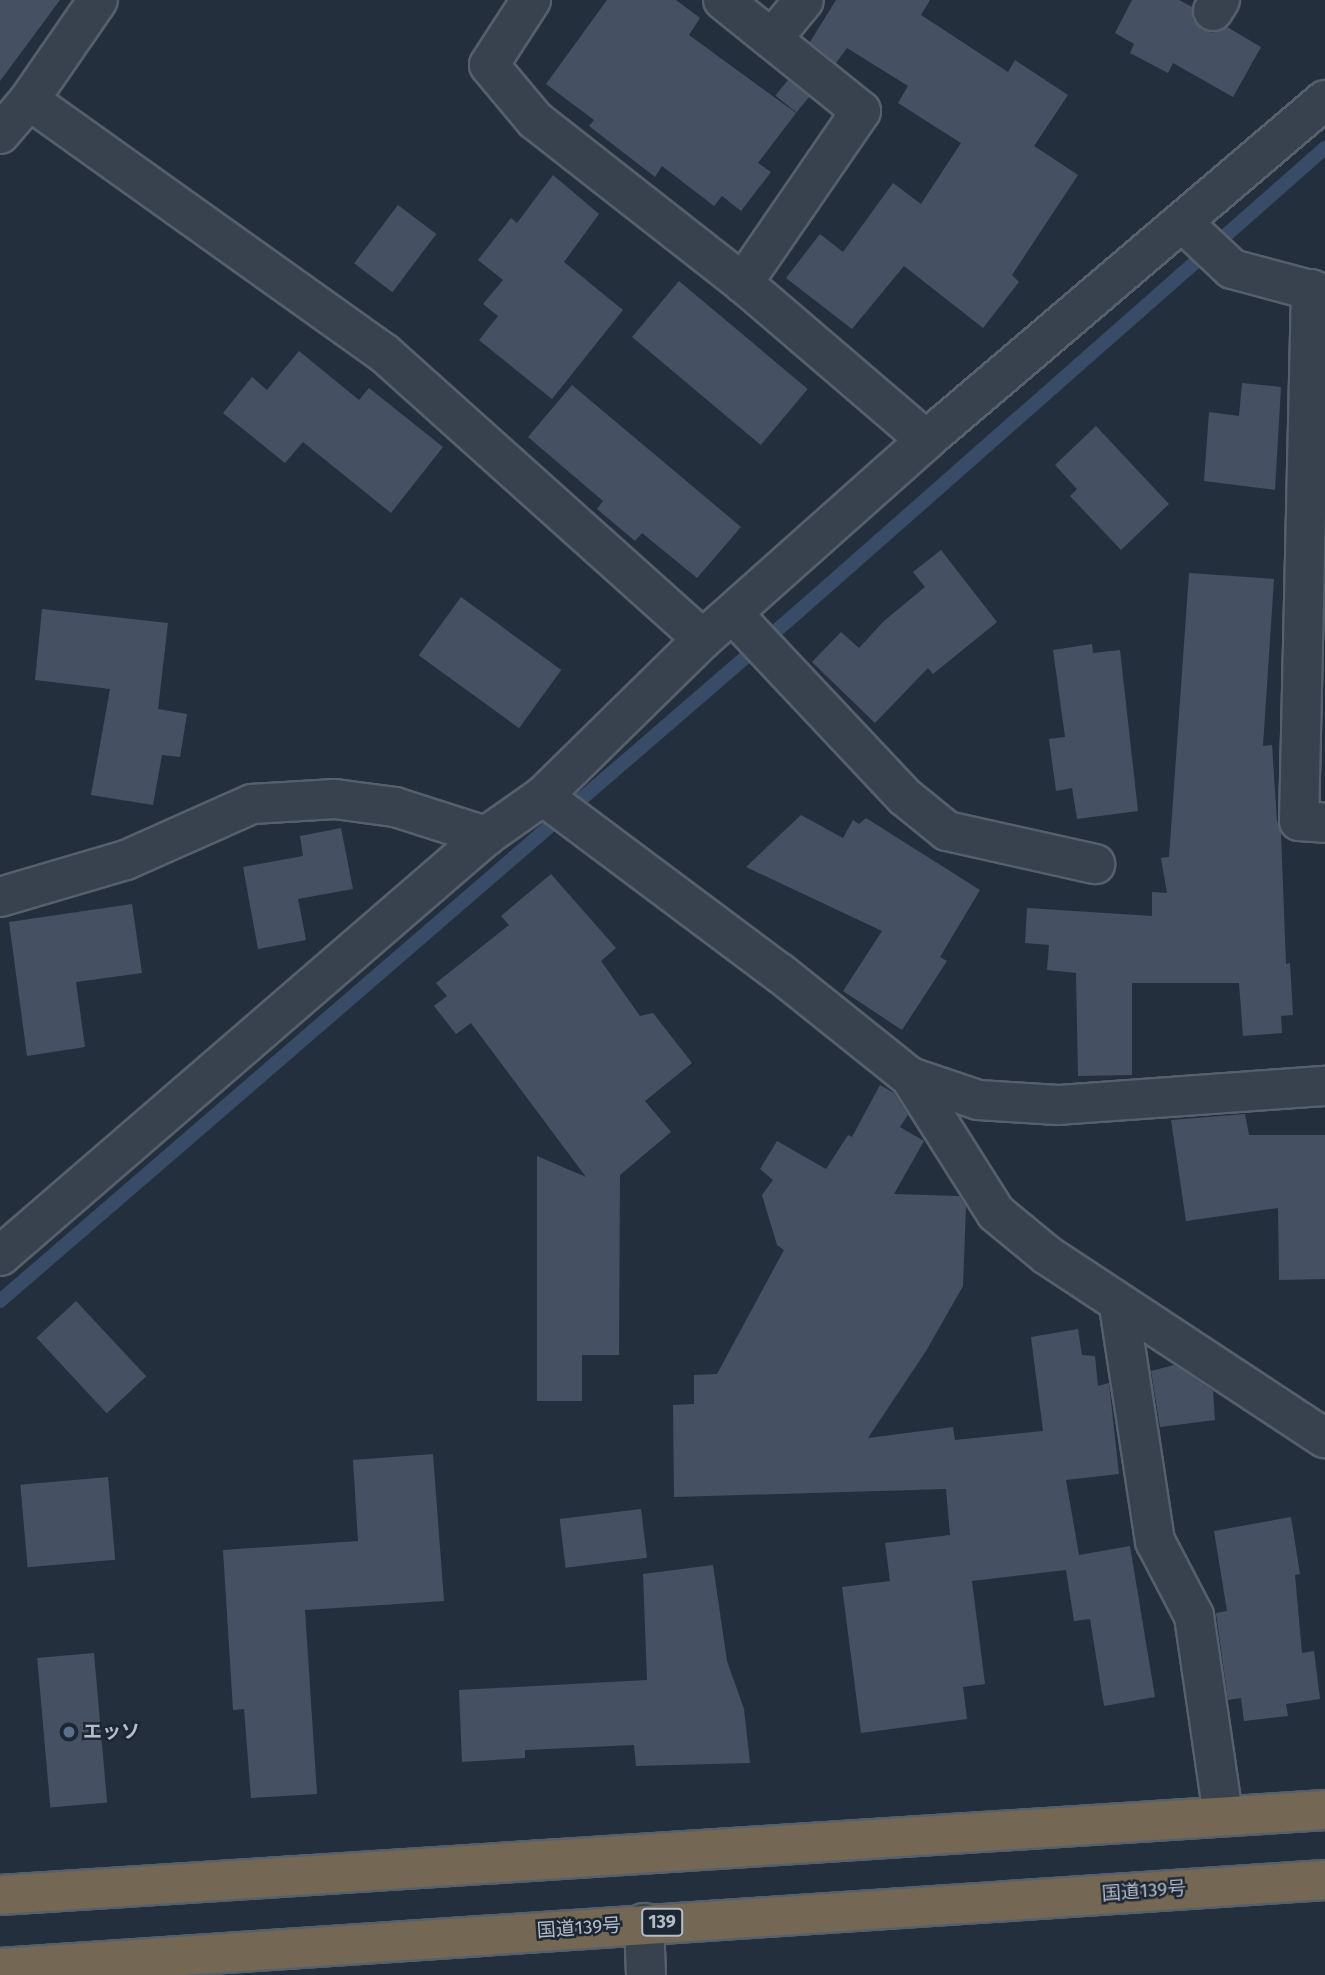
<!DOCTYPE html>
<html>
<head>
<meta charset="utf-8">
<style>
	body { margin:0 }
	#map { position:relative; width:1325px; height:1975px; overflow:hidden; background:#242f3e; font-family:"Fira Sans","Noto Sans JP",sans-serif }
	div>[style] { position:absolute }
	.stream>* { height:14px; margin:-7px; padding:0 7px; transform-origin:7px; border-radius:7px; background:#394c67 }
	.building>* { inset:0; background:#455162; transform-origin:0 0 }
	.roads { filter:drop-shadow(2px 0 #565f6c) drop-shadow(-2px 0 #565f6c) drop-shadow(0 2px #565f6c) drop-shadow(0 -2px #565f6c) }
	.minor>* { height:38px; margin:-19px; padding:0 19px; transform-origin:19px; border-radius:19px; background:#38414e }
	.highway>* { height:38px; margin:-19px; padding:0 19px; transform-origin:19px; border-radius:19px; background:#746855 }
	.dots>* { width:19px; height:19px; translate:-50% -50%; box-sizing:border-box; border:4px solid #1d2633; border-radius:50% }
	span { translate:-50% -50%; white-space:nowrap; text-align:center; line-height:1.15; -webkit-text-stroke:5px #1d2633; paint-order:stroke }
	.shield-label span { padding:2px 5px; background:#1d2633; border:2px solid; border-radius:5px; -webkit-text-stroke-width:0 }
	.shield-label { font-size:18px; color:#b4bcc9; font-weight:700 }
	.poi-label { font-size:19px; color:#b4bcc9; font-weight:700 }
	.left { translate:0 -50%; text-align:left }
	.street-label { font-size:19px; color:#b4bcc9 }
</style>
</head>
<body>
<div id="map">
	<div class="stream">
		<i style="left:0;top:1301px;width:1056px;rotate:-40.81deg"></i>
		<i style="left:799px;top:611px;width:701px;rotate:-41.36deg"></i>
	</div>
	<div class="building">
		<i style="clip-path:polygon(0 0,60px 0,0 81px)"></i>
		<i style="clip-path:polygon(607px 0,676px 0,700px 18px,689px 35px,796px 113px,758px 163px,771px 172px,741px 211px,722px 196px,714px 206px,662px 166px,655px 177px,589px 126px,594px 120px,546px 84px)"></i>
		<i style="clip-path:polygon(836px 0,930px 0,921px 15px,1008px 72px,1015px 60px,1068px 95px,1034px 146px,1078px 175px,1012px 275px,1019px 282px,983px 328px,904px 266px,852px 329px,786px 278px,820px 234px,843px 252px,893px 183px,921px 204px,961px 143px,898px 103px,908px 86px,847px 48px,836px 63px,810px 42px)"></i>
		<i style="clip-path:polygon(1132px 0,1179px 0,1192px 7px,1193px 20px,1202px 30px,1213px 33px,1227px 27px,1261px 47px,1233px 97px,1173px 63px,1168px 73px,1130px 53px,1134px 44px,1115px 33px)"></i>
		<i style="left:788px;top:80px;width:27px;height:20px;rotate:39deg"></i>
		<i style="clip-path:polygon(553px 175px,599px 214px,564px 262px,623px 310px,552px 399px,479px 340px,498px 316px,483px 304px,503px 280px,478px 260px,511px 218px,517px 223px)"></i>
		<i style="left:398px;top:205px;width:48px;height:73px;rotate:37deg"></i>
		<i style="left:679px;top:281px;width:168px;height:73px;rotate:40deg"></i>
		<i style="clip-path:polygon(299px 351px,359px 400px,369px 388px,443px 447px,391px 513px,303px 442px,285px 463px,223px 413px,252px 377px,267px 390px)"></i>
		<i style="clip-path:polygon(1242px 383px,1281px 387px,1275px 490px,1204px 481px,1209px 412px,1239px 416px)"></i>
		<i style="clip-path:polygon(572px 385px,741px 527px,697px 578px,642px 533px,635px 541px,597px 509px,603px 501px,528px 437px)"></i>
		<i style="clip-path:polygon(1096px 426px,1169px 504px,1121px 550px,1070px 496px,1077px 489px,1055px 465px)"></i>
		<i style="clip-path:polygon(941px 550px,997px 622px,933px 674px,928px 668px,875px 723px,812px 662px,841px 632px,859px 648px,884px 621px,925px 587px,913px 572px)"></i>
		<i style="clip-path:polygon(1189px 573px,1274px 579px,1263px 746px,1272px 745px,1277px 821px,1281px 833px,1286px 964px,1290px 963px,1293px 1015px,1281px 1016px,1282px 1033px,1243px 1036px,1239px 983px,1132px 983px,1132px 1075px,1078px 1076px,1076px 973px,1047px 970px,1049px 945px,1025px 943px,1027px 908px,1152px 916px,1152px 892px,1167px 893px,1161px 858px,1169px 857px)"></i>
		<i style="left:461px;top:597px;width:124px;height:72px;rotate:36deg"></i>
		<i style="clip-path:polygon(42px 609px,168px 623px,158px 709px,187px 714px,180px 757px,162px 755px,153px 805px,91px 795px,110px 689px,35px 680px)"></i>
		<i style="clip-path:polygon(1092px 644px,1093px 653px,1120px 650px,1138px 811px,1077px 819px,1072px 788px,1056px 791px,1049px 739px,1065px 737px,1053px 650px)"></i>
		<i style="clip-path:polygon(801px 815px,843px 838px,853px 820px,859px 824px,866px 818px,980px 890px,940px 957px,947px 961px,902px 1030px,843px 991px,882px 931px,746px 867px)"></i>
		<i style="clip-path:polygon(341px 828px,353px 889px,298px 899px,306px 940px,258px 949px,243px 867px,303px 856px,300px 836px)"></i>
		<i style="clip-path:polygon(551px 874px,616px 948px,601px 961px,640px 1016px,653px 1013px,692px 1063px,645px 1101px,671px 1132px,620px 1175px,619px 1355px,582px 1355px,582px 1401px,537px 1401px,537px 1156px,586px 1177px,471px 1023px,456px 1034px,434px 1006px,447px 996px,436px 983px,509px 925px,501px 916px)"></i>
		<i style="clip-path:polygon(132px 904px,142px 973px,76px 982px,85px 1047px,27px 1056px,9px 922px)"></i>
		<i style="clip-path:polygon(880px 1085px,894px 1093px,908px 1115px,900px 1127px,924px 1141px,894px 1194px,959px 1196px,966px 1206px,963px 1286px,926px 1351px,868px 1438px,953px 1427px,955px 1440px,1043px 1431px,1031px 1337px,1078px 1329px,1082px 1355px,1095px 1356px,1098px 1386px,1109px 1383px,1119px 1474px,1066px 1480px,1079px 1555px,1130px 1546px,1155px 1697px,1104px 1706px,1090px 1619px,1074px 1621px,1066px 1570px,972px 1581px,985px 1684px,963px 1687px,967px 1719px,861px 1733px,842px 1587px,890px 1581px,885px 1543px,950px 1535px,946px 1489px,674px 1497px,673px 1405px,694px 1404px,694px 1375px,717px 1374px,784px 1250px,777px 1245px,762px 1195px,773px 1180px,760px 1169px,777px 1141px,826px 1169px,848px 1135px,852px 1137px)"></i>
		<i style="clip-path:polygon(1245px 1114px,1249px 1135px,1325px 1135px,1325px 1279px,1279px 1280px,1278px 1208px,1186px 1221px,1171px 1120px)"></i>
		<i style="left:76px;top:1301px;width:103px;height:54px;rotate:47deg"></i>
		<i style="clip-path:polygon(1174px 1365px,1213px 1391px,1215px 1420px,1160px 1427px,1151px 1371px)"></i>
		<i style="clip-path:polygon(433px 1454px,444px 1601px,305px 1610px,317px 1794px,251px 1798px,244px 1709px,233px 1710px,223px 1550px,358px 1541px,353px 1460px)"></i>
		<i style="left:108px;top:1477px;width:83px;height:88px;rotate:85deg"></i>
		<i style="left:641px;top:1509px;width:49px;height:82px;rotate:83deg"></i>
		<i style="clip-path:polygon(1291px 1517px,1300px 1574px,1295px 1575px,1302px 1653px,1314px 1651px,1320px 1699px,1286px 1704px,1288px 1716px,1244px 1721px,1241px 1698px,1228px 1700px,1216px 1613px,1227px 1611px,1214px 1531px)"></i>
		<i style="clip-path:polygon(713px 1565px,727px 1661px,744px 1709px,750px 1763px,636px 1766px,634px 1745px,525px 1750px,525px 1758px,462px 1762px,459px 1690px,647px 1680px,643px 1574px)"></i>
		<i style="left:94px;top:1653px;width:150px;height:57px;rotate:85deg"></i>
	</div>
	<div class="roads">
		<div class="minor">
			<i style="left:531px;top:0;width:77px;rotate:122.9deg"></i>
			<i style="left:489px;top:65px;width:72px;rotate:50.1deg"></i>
			<i style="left:535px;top:120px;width:264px;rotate:38.1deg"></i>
			<i style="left:723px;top:0;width:177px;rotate:38.8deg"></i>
			<i style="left:861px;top:111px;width:209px;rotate:124.5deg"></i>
			<i style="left:743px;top:283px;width:241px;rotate:40.6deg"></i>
			<i style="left:1213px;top:11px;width:13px;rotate:-58deg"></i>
			<i style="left:772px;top:39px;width:50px;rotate:-50.6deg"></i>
			<i style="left:29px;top:100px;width:436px;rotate:35.5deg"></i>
			<i style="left:384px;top:353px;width:428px;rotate:41.9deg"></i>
			<i style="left:0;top:134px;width:45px;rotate:-49.5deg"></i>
			<i style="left:29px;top:100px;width:121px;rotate:-55.4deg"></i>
			<i style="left:1183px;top:223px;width:67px;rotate:43.2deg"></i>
			<i style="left:1232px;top:269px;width:96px;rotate:15deg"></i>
			<i style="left:1311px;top:289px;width:532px;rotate:91.29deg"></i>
			<i style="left:1299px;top:821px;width:26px;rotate:4deg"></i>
			<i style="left:733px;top:614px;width:251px;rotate:46.8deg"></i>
			<i style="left:905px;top:797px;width:54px;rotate:39deg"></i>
			<i style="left:947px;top:831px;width:152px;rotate:12.6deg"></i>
			<i style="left:543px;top:796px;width:296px;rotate:36.8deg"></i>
			<i style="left:780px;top:973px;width:166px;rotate:38.7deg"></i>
			<i style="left:910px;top:1077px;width:161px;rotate:57.7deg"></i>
			<i style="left:996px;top:1213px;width:66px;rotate:39.5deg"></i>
			<i style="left:1047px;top:1255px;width:333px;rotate:33.4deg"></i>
			<i style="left:0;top:897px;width:131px;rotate:-16.4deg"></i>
			<i style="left:126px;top:860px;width:138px;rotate:-24deg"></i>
			<i style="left:252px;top:804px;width:83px;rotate:-3.4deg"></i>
			<i style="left:335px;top:799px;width:61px;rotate:7.6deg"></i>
			<i style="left:395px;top:807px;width:96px;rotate:17.7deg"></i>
			<i style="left:910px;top:1077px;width:72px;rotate:18.7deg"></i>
			<i style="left:978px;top:1100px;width:80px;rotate:3.6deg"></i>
			<i style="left:1058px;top:1105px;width:268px;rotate:-4.1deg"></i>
			<i style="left:0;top:1256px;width:642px;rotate:-40.83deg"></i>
			<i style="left:486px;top:836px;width:70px;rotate:-35.1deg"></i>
			<i style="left:543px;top:796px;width:224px;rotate:-44.5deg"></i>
			<i style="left:703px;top:639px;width:299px;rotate:-41.7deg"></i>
			<i style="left:926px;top:440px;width:524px;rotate:-40.44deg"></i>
			<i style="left:1119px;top:1306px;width:238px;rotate:81.3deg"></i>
			<i style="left:1155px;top:1541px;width:85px;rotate:62.5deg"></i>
			<i style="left:1194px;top:1616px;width:202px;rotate:81.7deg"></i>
			<i style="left:644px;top:1923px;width:52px;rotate:87.8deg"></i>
		</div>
		<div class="highway">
			<i style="left:0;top:1895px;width:1328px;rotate:-3.67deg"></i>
			<i style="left:0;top:1968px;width:1328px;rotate:-3.8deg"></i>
		</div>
	</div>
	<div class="dots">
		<i style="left:69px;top:1732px;background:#5c6f8a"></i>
	</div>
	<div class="shield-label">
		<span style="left:662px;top:1922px">139</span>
	</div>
	<div class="poi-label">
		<span class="left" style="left:83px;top:1732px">エッソ</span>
	</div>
	<div class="street-label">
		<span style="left:1144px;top:1891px;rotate:-4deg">国道139号</span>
		<span style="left:579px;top:1928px;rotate:-4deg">国道139号</span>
	</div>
</div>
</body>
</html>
